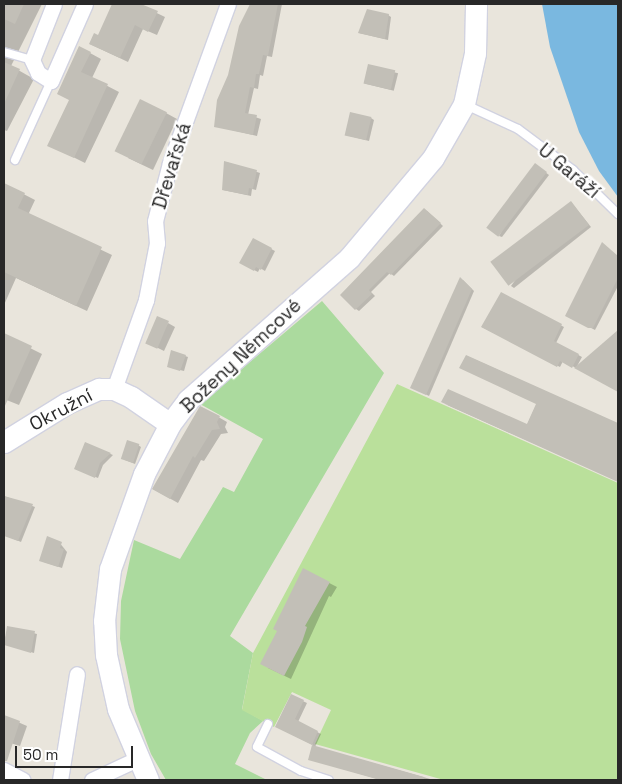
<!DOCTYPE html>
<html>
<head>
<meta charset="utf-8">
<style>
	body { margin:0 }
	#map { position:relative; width:622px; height:784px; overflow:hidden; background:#e9e5dc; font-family:"Space Grotesk",sans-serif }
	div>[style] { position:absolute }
	.green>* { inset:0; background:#abda9e }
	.pitch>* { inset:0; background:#bae09b }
	.water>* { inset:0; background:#7ab8e0 }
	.shadow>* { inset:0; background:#0003; transform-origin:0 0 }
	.building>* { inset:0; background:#c2bfb7; transform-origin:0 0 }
	.roads { filter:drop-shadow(1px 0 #d1d2e0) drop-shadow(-1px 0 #d1d2e0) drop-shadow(0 1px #d1d2e0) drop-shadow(0 -1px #d1d2e0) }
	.lane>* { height:8px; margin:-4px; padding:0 4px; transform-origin:4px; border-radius:4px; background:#fff }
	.street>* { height:15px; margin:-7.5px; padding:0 7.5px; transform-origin:7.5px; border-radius:7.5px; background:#fff }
	.secondary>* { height:21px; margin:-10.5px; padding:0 10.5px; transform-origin:10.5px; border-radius:10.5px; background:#fff }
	span { translate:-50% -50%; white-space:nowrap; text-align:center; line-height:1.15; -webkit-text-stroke:4.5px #fff; paint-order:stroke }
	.street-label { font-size:19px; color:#282828 }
	.frame { position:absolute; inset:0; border:5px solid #282828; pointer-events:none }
	.scale { position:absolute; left:15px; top:746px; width:118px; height:22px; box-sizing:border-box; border:2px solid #282828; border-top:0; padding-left:6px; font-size:15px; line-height:18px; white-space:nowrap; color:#282828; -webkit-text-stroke:4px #fff; paint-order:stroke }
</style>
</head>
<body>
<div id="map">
	<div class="green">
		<i style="clip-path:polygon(322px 301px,384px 373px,230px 636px,253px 653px,242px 709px,263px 721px,250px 733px,235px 764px,267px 780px,166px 780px,151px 754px,135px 711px,120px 639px,121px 601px,134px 540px,180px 559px,223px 487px,234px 492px,263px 439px,200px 404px)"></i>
	</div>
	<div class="pitch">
		<i style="clip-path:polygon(397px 384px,618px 483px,618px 780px,444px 780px,315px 744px,331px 710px,292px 692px,274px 727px,242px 710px,253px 653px)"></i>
	</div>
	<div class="water">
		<i style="clip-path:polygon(542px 4px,618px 4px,618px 197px,599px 171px,579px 132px,550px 47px)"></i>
	</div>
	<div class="shadow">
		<i style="clip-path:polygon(4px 4px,42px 4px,11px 66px,34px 79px,7px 131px,4px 130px)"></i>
		<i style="clip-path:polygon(110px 4px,138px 4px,165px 17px,157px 35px,143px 29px,128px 62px,90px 44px,99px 37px,113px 5px)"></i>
		<i style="clip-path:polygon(251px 4px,282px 4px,272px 57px,267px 56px,263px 76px,260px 75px,258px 89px,254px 88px,248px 115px,261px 119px,257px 136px,215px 126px)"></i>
		<i style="clip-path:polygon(388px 15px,391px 17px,388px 40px,359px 33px)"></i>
		<i style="clip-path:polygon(90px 53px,101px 59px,92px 78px,119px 92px,85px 163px,49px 145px,70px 100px,59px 94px)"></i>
		<i style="left:369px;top:66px;width:30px;height:18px;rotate:14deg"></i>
		<i style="clip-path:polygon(166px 113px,177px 119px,153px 170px,128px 158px)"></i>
		<i style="clip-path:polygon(371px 118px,374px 120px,369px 141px,346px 135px)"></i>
		<i style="clip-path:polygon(226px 162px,260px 173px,256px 190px,252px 189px,251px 196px,223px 190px)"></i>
		<i style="clip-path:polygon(538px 167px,549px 175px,502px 237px,499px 236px)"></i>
		<i style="clip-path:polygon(4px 184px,35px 200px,28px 215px,112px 255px,87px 311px,16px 278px,4px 305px)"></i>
		<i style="clip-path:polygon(571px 202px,591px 227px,514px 288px,511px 286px)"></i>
		<i style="clip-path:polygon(427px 211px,443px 226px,394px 276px,390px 273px,371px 292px,375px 296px,359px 311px,356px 309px,342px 295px)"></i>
		<i style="clip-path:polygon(254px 240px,275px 251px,265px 271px,260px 268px,258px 272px,241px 263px)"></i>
		<i style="clip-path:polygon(605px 246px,618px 257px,618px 286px,595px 330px,566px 315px)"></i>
		<i style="clip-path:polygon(463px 280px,474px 291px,429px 396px,411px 387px)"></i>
		<i style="clip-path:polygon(501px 294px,564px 327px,556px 343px,582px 357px,576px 368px,563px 361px,560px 367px,482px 327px)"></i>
		<i style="clip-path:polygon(168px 323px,175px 327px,164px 351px,154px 346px)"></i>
		<i style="clip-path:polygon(618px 331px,618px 391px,576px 368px)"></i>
		<i style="clip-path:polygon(4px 335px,42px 354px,19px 405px,4px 399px)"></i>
		<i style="clip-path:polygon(185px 356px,188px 357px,184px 371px,172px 368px)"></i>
		<i style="clip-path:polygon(467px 356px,618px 424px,618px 481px,445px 404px,527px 425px,537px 403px)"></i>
		<i style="clip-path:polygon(201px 407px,227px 422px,225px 427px,228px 433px,221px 434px,204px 461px,201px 460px,178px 503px,153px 489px)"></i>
		<i style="clip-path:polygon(86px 444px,113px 455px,103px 465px,98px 478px,79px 470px)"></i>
		<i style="clip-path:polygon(138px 445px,141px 447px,135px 464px,125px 460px)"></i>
		<i style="clip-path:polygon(4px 496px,35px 507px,21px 542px,4px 535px)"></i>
		<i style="clip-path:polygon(59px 542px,67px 552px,62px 568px,44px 562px)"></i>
		<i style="clip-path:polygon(304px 570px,337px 587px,331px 597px,329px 596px,291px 679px,268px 668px,278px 630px)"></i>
		<i style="clip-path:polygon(8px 627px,37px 634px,34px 653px,4px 644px)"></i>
		<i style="clip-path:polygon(292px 696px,307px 703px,298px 722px,321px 734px,315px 747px,434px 780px,381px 780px,309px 759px,313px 745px,277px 727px)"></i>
		<i style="clip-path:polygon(4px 716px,27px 726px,20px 746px,4px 741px)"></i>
	</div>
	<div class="building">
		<i style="clip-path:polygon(4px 4px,24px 4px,15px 24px,4px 19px)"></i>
		<i style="clip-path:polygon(112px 4px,141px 4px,158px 11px,148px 32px,135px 25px,120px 58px,89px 44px,94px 33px,98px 35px)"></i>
		<i style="clip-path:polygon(250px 4px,278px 4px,268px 56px,263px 55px,259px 74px,256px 74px,254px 88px,250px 87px,245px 113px,257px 115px,253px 135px,214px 127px,217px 100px,228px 75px,239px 26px)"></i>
		<i style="clip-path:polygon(367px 9px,389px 14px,385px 39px,358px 33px)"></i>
		<i style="clip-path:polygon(79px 46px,91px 52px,81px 72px,108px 84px,74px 158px,47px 146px,69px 100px,57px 94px)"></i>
		<i style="clip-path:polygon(4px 62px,20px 69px,4px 104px)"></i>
		<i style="left:368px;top:64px;width:28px;height:20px;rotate:13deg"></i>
		<i style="left:140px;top:99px;width:30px;height:58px;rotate:26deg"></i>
		<i style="left:350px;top:112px;width:22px;height:24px;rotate:13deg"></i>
		<i style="clip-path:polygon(224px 161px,257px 170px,253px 189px,249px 188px,248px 195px,222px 190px)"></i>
		<i style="left:535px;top:163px;width:15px;height:81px;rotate:37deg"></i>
		<i style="clip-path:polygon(4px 183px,25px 193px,18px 208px,102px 247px,76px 306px,4px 272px)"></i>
		<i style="left:571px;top:201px;width:30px;height:101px;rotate:53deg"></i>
		<i style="clip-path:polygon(424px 208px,441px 223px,391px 275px,387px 272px,369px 290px,372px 294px,355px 310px,340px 295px)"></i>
		<i style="clip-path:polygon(253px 238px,272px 248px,261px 270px,256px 267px,254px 271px,239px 263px)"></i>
		<i style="clip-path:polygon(602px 242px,618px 256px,618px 278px,593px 328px,588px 328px,565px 316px)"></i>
		<i style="clip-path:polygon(460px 277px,472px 289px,426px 395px,410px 388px)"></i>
		<i style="clip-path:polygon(501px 292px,562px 324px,554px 341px,579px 354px,572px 368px,560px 361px,557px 367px,481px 327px)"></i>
		<i style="left:157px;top:316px;width:13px;height:30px;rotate:23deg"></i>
		<i style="clip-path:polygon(618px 330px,618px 392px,574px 368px)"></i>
		<i style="clip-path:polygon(4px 333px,32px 346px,4px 408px)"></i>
		<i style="clip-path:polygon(171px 350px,186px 355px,180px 371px,167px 367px)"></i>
		<i style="clip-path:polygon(466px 355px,618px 423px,618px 482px,441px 402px,448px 389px,527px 424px,536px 404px,459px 368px)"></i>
		<i style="clip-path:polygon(200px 406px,220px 416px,217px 422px,220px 429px,212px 430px,195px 458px,193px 456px,170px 499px,152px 489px)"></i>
		<i style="left:127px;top:440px;width:13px;height:20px;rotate:18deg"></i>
		<i style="clip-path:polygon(85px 442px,111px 453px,100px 463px,95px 478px,74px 469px)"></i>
		<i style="clip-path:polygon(4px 496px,33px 504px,18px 541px,4px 536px)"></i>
		<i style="clip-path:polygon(47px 536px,62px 542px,60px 548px,64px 549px,58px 567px,39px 561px)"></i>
		<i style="clip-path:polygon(303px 568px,330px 582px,305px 626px,307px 627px,302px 642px,284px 676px,260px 664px,277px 631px,273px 629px)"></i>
		<i style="clip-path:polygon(7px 626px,35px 631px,31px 653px,4px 645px)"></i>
		<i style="clip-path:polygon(291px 694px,304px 700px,295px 719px,318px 731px,312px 745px,275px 727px)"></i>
		<i style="clip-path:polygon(4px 715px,20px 721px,7px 761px,4px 761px)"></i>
		<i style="clip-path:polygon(312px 745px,424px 777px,424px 780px,380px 780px,308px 760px)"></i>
	</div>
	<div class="roads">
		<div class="lane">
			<i style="left:4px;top:52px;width:29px;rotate:16deg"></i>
			<i style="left:466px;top:105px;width:57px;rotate:24.8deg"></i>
			<i style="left:518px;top:129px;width:69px;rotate:36.7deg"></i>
			<i style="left:573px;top:170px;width:63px;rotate:44.4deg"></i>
			<i style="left:15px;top:160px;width:87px;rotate:-65.5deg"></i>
			<i style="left:268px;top:724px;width:25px;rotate:116deg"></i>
			<i style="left:257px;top:747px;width:50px;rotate:28.6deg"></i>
			<i style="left:301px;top:771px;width:29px;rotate:18deg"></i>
		</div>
		<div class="street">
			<i style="left:54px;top:4px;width:60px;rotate:111.4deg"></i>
			<i style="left:32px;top:60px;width:14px;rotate:65deg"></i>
			<i style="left:38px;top:73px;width:15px;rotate:32deg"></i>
			<i style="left:51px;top:81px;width:84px;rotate:-66.2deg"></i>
			<i style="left:114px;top:389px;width:95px;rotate:-70.2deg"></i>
			<i style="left:146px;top:300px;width:58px;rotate:-79.1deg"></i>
			<i style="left:157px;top:243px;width:22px;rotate:-95deg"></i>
			<i style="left:155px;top:221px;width:60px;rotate:-75.5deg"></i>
			<i style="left:170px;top:163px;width:169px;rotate:-70deg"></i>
			<i style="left:4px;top:770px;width:21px;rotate:28deg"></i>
			<i style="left:60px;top:780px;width:107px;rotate:-80.9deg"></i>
			<i style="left:92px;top:780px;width:50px;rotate:-25deg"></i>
		</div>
		<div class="secondary">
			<i style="left:4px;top:442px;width:74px;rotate:-31.8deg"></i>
			<i style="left:67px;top:403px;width:35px;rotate:-24deg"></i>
			<i style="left:99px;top:389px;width:15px"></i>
			<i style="left:114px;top:389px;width:19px;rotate:25deg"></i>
			<i style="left:131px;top:397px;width:47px;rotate:34.7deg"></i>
			<i style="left:148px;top:780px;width:77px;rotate:-112.9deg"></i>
			<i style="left:118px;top:709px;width:55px;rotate:-102.5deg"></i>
			<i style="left:106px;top:655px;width:34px;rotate:-93deg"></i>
			<i style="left:104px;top:621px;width:52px;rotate:-83.4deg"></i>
			<i style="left:110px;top:569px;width:101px;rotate:-70.3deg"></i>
			<i style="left:144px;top:474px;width:56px;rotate:-62.5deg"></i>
			<i style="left:170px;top:424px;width:30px;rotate:-53deg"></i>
			<i style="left:188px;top:400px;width:215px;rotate:-41.4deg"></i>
			<i style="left:349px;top:258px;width:131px;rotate:-50deg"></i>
			<i style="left:433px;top:158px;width:62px;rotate:-60.1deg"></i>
			<i style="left:464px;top:104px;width:52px;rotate:-77.8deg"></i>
			<i style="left:475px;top:53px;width:49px;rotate:-88.8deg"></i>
		</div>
	</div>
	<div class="street-label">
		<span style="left:172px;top:166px;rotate:-73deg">Dřevařská</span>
		<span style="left:569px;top:171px;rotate:40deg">U Garáží</span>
		<span style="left:241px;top:356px;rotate:-43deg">Boženy Němcové</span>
		<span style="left:61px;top:410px;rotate:-28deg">Okružní</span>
	</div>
	<div class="frame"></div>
	<div class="scale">50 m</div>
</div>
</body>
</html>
